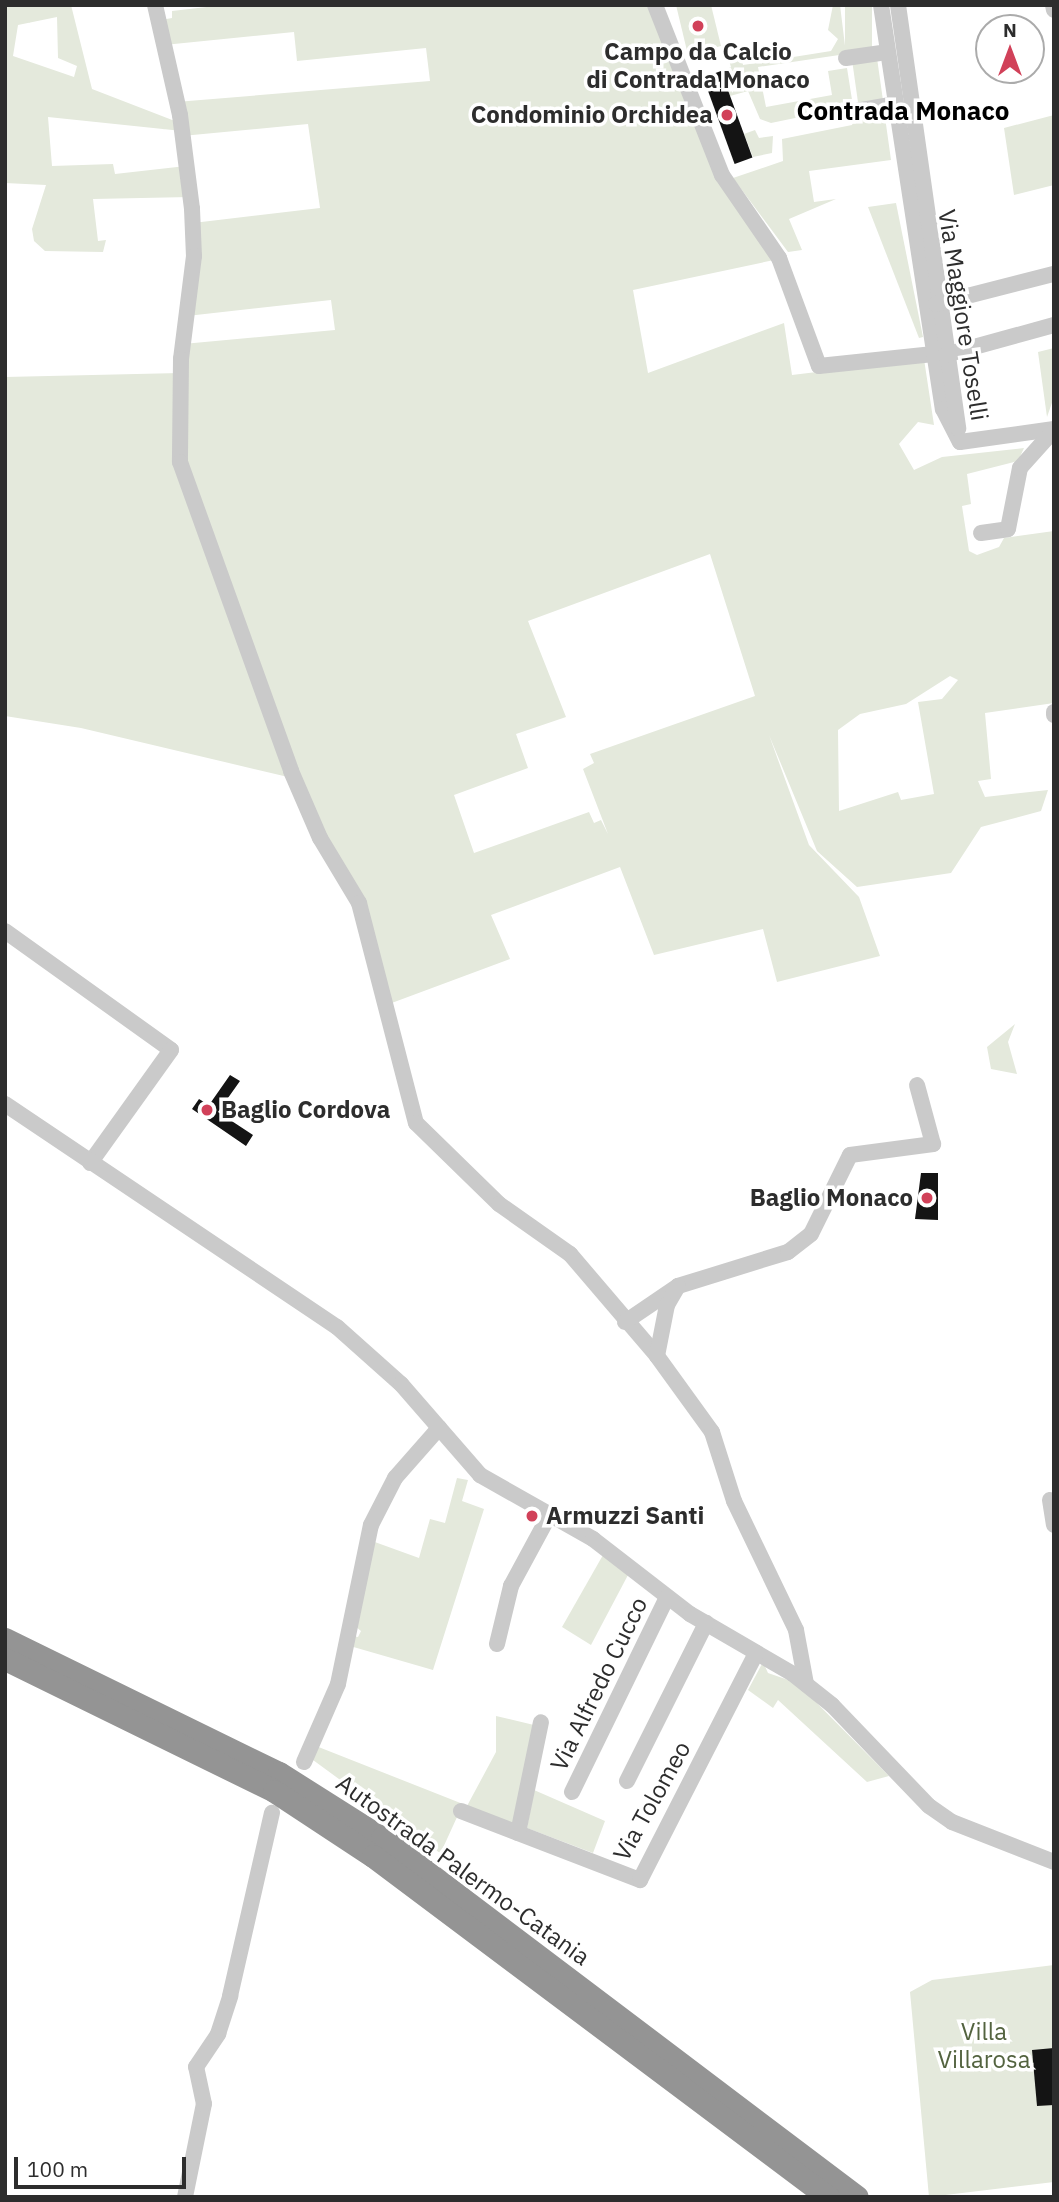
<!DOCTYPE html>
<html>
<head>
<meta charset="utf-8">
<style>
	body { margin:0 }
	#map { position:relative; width:1059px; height:2202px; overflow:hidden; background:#fff; font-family:"IBM Plex Sans",sans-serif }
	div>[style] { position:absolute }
	.green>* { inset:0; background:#e4e9dc; transform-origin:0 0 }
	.building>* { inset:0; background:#141414; transform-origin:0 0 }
	.minor>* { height:16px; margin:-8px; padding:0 8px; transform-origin:8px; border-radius:8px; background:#cacaca }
	.highway>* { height:23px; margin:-11.5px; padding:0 11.5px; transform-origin:11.5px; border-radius:11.5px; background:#949494 }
	.dots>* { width:19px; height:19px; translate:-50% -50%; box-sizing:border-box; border:4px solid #fff; border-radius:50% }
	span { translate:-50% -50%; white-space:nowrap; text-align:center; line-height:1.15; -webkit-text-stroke:7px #fff; paint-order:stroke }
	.poi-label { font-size:24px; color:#2d2d2d; font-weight:700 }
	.right { translate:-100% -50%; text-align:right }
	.left { translate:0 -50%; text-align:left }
	.street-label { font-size:24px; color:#2d2d2d }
	.park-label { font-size:24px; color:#53633f }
	.neighbourhood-label { font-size:26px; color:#000; font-weight:700 }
	.frame { position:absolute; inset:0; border:7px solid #2d2d2d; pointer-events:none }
	.north { position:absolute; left:975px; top:14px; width:70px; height:70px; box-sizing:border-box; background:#fff; border:2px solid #ababab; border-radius:50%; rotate:0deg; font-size:19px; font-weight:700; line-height:28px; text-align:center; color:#2d2d2d }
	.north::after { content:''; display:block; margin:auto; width:24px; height:32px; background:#d14159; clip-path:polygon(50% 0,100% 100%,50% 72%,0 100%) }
	.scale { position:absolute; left:14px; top:2157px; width:172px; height:32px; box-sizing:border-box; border:4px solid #2d2d2d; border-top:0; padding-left:9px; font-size:21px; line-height:24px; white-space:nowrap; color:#2d2d2d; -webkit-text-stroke:5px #fff; paint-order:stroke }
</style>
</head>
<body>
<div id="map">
	<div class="green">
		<i style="clip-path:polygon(evenodd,5px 5px,71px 5px,92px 89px,180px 123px,176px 102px,430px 81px,426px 48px,297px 61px,294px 32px,164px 45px,161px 20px,172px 18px,172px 11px,224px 5px,647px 5px,720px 185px,774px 260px,633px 290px,648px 373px,784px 323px,792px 375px,924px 359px,934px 425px,918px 422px,899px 444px,914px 470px,942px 457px,1024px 448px,1018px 461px,967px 474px,971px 504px,962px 506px,969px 551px,977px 555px,999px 547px,1004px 538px,1054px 531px,1054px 703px,985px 713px,991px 779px,978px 781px,985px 797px,1048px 790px,1041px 811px,981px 827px,951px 873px,857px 887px,817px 851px,769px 735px,809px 845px,859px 897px,880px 956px,777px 982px,763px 929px,654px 955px,620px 867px,491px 915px,510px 959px,389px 1004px,359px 903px,288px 777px,81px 728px,5px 716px,5px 377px,180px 373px,183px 344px,335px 330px,331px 300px,187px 316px,193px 223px,320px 208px,308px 124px,182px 136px,182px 131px,48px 117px,52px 166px,113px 164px,115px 174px,186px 166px,190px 197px,93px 199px,98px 241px,106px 240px,103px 252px,45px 251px,34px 241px,32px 229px,46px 185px,5px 183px,5px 5px,57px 17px,58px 58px,77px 66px,74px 77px,13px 56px,18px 25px,57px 17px,5px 5px,710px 554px,755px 696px,590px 754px,594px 763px,583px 769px,608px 834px,601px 820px,594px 823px,589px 812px,474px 853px,454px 795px,528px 768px,516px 734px,566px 717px,528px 621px,710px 554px,5px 5px,950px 676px,958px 680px,942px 699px,918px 702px,934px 794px,901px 800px,898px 792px,839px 811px,838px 730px,860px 714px,906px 704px,950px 676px)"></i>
		<i style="clip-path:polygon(676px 5px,711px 5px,721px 46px,688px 55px)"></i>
		<i style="clip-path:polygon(833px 5px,840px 5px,846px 54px,758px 67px,766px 107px,832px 95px,828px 71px,847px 68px,853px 106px,771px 123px,760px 119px,748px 91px,730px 96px,721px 71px,731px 67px,727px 54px,741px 48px,743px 65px,831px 51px,838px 39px,828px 30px)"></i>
		<i style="left:845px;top:5px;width:27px;height:46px"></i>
		<i style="left:877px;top:58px;width:43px;height:25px;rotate:82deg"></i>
		<i style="clip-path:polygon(1054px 115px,1054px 185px,1014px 195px,1004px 128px)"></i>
		<i style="clip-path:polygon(885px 117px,891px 160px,809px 171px,814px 202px,836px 199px,789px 219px,802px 250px,788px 252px,733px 178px,783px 161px,782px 139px,852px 125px,855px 118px)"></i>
		<i style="clip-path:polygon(755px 130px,759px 138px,773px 136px,772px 153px,753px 157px,744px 134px)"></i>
		<i style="clip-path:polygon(896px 203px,923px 337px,919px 338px,868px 207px)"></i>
		<i style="clip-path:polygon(1054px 348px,1054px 397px,1047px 417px,1038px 352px)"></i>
		<i style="clip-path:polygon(1015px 1024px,1008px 1042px,1017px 1074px,991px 1069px,987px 1047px)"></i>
		<i style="clip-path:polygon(457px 1478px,468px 1480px,462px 1501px,484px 1509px,433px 1670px,350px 1646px,352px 1636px,358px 1637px,361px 1631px,355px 1626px,372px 1541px,419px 1558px,430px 1519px,445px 1523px)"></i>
		<i style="clip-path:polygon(603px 1555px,628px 1575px,591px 1645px,562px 1627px)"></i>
		<i style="clip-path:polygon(763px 1662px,768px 1673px,797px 1683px,889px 1776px,867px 1782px,778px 1700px,773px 1708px,748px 1690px)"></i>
		<i style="clip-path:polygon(496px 1716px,534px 1725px,513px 1824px,467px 1806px,496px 1752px)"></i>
		<i style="clip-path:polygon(316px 1746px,463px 1804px,442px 1850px,444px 1856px,313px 1760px)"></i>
		<i style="clip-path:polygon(534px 1790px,605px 1821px,593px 1853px,527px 1828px)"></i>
		<i style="clip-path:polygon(1054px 1965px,1054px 2182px,929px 2197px,910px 1992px,932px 1980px)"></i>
	</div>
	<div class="building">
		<i style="left:721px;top:71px;width:92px;height:19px;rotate:70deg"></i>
		<i style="clip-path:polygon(230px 1075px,240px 1081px,218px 1112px,253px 1135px,246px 1146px,192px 1109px,199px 1099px,209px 1105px)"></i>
		<i style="clip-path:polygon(921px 1173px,938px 1173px,938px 1220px,915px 1219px)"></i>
		<i style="clip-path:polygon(1054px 2048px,1054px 2105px,1037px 2106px,1032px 2050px)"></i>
	</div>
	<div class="minor">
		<i style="left:155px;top:5px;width:113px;rotate:77.2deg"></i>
		<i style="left:180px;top:115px;width:95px;rotate:82.7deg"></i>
		<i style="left:192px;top:209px;width:47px;rotate:87.6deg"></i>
		<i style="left:194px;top:256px;width:104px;rotate:97.2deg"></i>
		<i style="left:181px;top:359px;width:103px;rotate:90.6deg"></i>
		<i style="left:180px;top:462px;width:328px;rotate:70.2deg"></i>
		<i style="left:291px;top:771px;width:73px;rotate:66.6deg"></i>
		<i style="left:320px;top:838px;width:76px;rotate:59deg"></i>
		<i style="left:359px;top:903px;width:227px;rotate:75.5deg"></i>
		<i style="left:416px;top:1123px;width:116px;rotate:44.3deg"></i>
		<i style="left:499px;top:1204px;width:87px;rotate:35.2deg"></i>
		<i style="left:570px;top:1254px;width:134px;rotate:49.5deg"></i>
		<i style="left:657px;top:1356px;width:94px;rotate:54.1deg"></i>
		<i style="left:712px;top:1432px;width:72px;rotate:72.3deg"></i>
		<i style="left:734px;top:1501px;width:143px;rotate:64.3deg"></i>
		<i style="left:796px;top:1630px;width:55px;rotate:79.5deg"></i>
		<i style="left:655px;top:5px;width:183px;rotate:68.5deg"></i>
		<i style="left:722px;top:175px;width:101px;rotate:55.5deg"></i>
		<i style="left:779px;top:258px;width:115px;rotate:69.7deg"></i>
		<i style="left:819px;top:366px;width:115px;rotate:-6deg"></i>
		<i style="left:881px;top:5px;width:409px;rotate:81.3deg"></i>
		<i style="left:943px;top:409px;width:37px;rotate:63deg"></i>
		<i style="left:898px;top:5px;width:428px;rotate:81.9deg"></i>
		<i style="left:1053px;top:5px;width:5px;rotate:79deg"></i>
		<i style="left:846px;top:58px;width:41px;rotate:-8.3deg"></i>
		<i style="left:856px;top:111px;width:39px;rotate:-10deg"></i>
		<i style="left:936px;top:304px;width:122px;rotate:-14.3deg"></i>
		<i style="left:945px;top:355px;width:113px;rotate:-15.4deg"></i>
		<i style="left:960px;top:442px;width:95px;rotate:-7.9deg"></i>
		<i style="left:981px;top:533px;width:27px;rotate:-8deg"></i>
		<i style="left:1008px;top:529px;width:62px;rotate:-78.9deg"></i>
		<i style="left:1020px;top:468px;width:51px;rotate:-48.2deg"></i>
		<i style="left:1054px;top:712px;width:3px;rotate:90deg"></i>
		<i style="left:5px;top:931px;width:204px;rotate:35.6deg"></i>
		<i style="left:171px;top:1050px;width:139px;rotate:125.6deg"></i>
		<i style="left:5px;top:1104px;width:400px;rotate:33.9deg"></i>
		<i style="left:337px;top:1327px;width:86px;rotate:41.7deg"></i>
		<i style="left:401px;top:1384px;width:121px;rotate:49deg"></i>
		<i style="left:480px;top:1475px;width:130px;rotate:29.5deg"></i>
		<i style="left:593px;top:1539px;width:123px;rotate:37.7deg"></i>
		<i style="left:690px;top:1614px;width:119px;rotate:30.2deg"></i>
		<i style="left:793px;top:1674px;width:50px;rotate:38.5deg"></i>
		<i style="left:832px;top:1705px;width:140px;rotate:46.2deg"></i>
		<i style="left:929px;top:1806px;width:28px;rotate:35deg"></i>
		<i style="left:952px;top:1822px;width:110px;rotate:21.4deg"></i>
		<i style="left:678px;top:1286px;width:115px;rotate:-17.2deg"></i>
		<i style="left:788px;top:1252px;width:29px;rotate:-38deg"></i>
		<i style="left:811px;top:1234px;width:88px;rotate:-63.7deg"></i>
		<i style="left:850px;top:1155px;width:84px;rotate:-7.5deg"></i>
		<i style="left:933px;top:1144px;width:61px;rotate:-105.2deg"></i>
		<i style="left:625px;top:1322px;width:64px;rotate:-34.2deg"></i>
		<i style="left:678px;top:1286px;width:22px;rotate:120deg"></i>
		<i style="left:667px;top:1305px;width:52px;rotate:101.1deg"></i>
		<i style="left:1050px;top:1500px;width:25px;rotate:81deg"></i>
		<i style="left:497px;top:1644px;width:60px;rotate:-76.4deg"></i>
		<i style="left:511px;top:1586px;width:82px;rotate:-61.6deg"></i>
		<i style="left:304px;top:1762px;width:85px;rotate:-66.4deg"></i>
		<i style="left:338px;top:1684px;width:162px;rotate:-78.3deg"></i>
		<i style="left:371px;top:1525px;width:53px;rotate:-62.9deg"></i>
		<i style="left:395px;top:1478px;width:67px;rotate:-48.7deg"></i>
		<i style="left:627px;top:1781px;width:177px;rotate:-63.4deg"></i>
		<i style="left:572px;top:1792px;width:217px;rotate:-64deg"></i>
		<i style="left:461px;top:1811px;width:192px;rotate:21.1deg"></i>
		<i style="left:640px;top:1880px;width:255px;rotate:-62.9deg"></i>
		<i style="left:518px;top:1833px;width:113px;rotate:-78.3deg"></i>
		<i style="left:185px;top:2197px;width:95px;rotate:-78.5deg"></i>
		<i style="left:204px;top:2104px;width:38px;rotate:-102deg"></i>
		<i style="left:196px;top:2067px;width:40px;rotate:-56deg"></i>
		<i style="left:218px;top:2034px;width:40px;rotate:-72deg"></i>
		<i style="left:230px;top:1996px;width:188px;rotate:-77.1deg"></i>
	</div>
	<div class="highway">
		<i style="left:5px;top:1639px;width:305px;rotate:26.1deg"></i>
		<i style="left:279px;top:1773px;width:122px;rotate:32.3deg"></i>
		<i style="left:382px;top:1838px;width:595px;rotate:37.08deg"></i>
		<i style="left:5px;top:1659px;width:300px;rotate:26.1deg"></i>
		<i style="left:274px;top:1791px;width:118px;rotate:33.3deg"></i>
		<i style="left:373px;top:1856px;width:569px;rotate:36.85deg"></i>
	</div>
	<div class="dots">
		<i style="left:698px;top:26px;background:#d14159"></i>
		<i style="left:727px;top:115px;background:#d14159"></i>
		<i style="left:207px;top:1110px;background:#d14159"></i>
		<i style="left:927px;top:1198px;background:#d14159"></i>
		<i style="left:532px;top:1516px;background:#d14159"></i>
	</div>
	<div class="poi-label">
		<span style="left:698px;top:66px">Campo da Calcio<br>di Contrada Monaco</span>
		<span class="right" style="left:713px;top:115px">Condominio Orchidea</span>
		<span class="left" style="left:221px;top:1110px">Baglio Cordova</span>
		<span class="right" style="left:913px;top:1198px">Baglio Monaco</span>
		<span class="left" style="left:546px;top:1516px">Armuzzi Santi</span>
	</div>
	<div class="street-label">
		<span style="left:963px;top:315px;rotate:81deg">Via Maggiore Toselli</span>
		<span style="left:599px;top:1684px;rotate:-64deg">Via Alfredo Cucco</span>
		<span style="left:652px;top:1801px;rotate:-61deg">Via Tolomeo</span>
		<span style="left:463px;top:1870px;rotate:36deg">Autostrada Palermo-Catania</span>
	</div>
	<div class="park-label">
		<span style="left:984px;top:2046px">Villa<br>Villarosa</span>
	</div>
	<div class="neighbourhood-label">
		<span style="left:903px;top:111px">Contrada Monaco</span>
	</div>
	<div class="frame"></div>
	<div class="north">N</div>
	<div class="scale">100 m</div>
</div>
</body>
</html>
